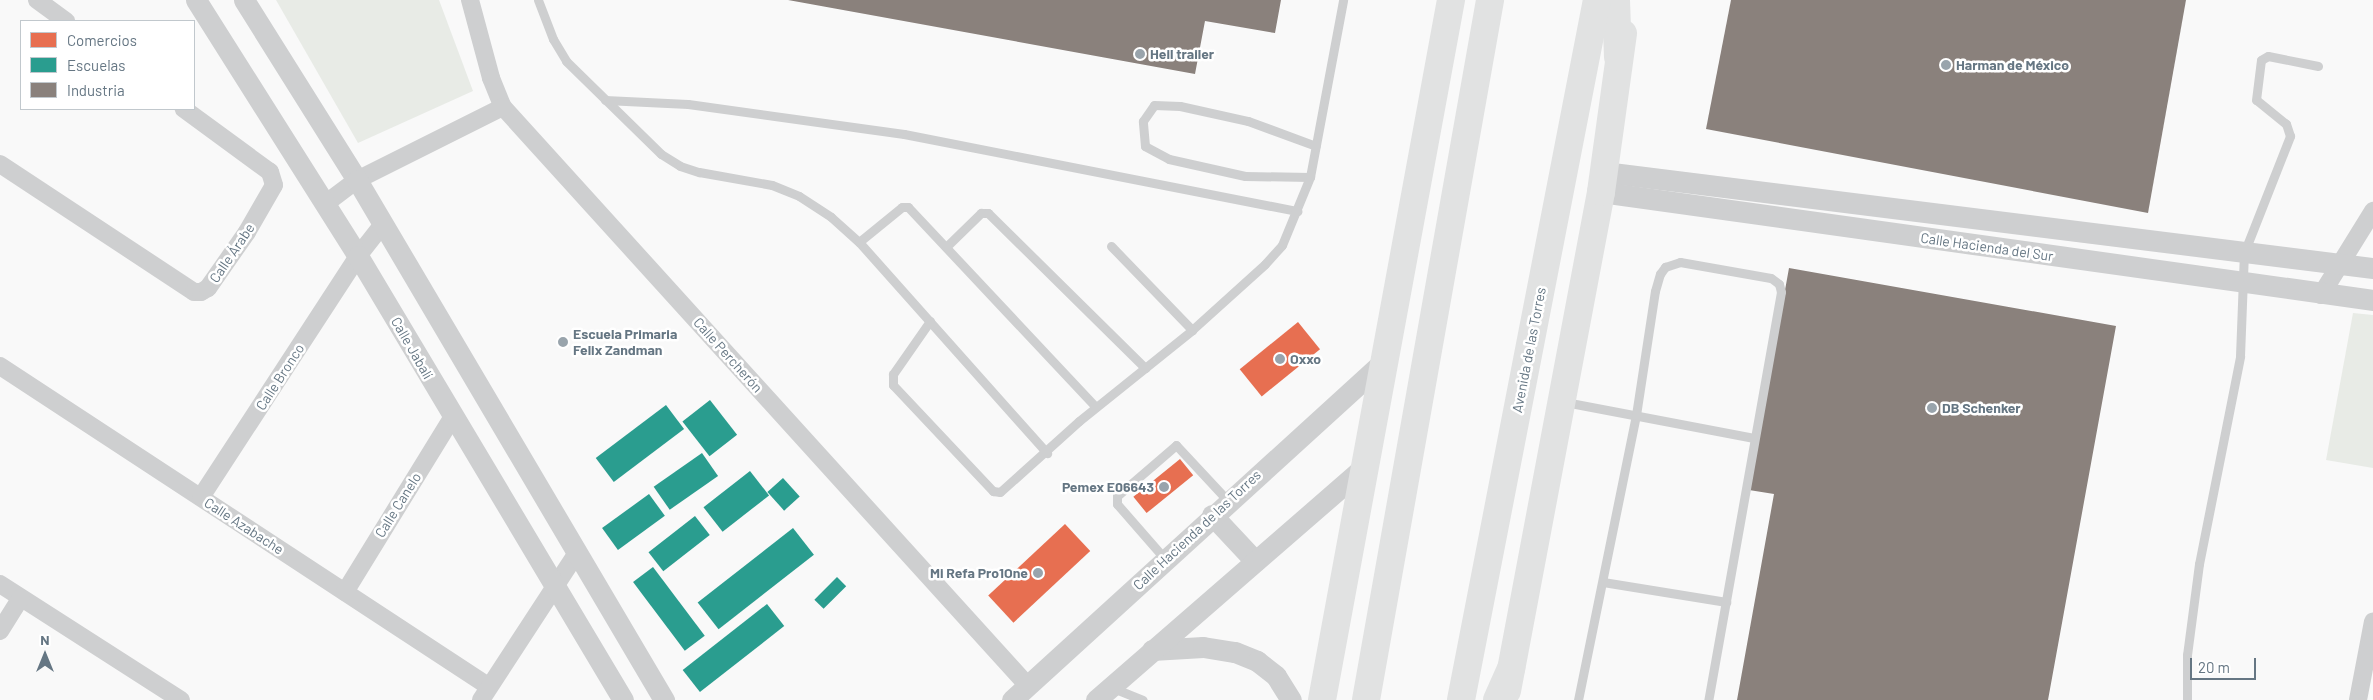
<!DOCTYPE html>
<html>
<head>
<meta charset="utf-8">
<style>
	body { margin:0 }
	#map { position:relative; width:2373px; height:700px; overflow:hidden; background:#f9f9f9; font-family:Barlow,sans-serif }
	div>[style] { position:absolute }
	.green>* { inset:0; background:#e8ebe6 }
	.shops>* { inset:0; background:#e76f51; transform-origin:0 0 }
	.schools>* { inset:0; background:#2a9d8f; transform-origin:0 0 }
	.industry>* { inset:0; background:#8a817c }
	.service>* { height:9px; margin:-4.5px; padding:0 4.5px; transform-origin:4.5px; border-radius:4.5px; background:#cecfd0 }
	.minor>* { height:18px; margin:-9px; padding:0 9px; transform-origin:9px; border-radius:9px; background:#cecfd0 }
	.tertiary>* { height:21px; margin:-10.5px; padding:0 10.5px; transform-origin:10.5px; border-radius:10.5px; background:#cecfd0 }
	.primary>* { height:28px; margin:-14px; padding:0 14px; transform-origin:14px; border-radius:14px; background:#e1e2e2 }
	.trunk>* { height:28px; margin:-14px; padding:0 14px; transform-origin:14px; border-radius:14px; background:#e1e2e2 }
	.dots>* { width:14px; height:14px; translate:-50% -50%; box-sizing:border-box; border:2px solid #fff; border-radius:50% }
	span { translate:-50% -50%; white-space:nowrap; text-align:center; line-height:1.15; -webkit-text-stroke:5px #fff; paint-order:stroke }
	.poi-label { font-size:14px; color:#657683; font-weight:700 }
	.left { translate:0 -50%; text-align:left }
	.right { translate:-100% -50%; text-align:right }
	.street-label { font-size:14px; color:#657683 }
	.legend { position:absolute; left:20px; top:20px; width:175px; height:90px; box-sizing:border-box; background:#fff; border:1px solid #c1c8cd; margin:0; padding:6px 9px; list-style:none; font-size:15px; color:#657683 }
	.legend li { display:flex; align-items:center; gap:10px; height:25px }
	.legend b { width:25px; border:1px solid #c1c8cd }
	.north { position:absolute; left:20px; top:630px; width:50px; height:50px; -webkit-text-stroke:4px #fff; paint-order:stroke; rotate:0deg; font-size:14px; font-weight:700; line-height:20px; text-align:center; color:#657683 }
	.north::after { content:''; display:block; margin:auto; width:18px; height:22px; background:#657683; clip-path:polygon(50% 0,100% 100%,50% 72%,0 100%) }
	.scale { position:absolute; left:2190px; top:658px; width:66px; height:22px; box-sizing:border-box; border:2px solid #657683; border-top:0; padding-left:6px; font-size:15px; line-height:18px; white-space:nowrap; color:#657683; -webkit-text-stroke:4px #fff; paint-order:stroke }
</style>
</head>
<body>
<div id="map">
	<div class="green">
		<i style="clip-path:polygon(276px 0,439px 0,473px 91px,358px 143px)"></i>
		<i style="clip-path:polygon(2353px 313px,2373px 315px,2373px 468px,2326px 460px)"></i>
	</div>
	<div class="shops">
		<i style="left:1298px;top:322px;width:35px;height:75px;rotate:51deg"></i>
		<i style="left:1180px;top:459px;width:21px;height:60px;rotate:51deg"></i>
		<i style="left:1065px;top:524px;width:37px;height:105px;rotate:47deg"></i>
	</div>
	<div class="schools">
		<i style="left:710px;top:400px;width:44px;height:35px;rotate:52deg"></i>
		<i style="left:666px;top:405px;width:30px;height:88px;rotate:53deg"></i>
		<i style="left:702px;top:453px;width:28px;height:59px;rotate:55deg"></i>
		<i style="left:750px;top:471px;width:31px;height:59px;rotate:52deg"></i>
		<i style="left:783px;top:478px;width:25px;height:21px;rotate:48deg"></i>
		<i style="left:649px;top:494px;width:27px;height:58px;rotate:54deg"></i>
		<i style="left:695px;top:516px;width:24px;height:59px;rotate:52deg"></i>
		<i style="left:793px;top:528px;width:34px;height:121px;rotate:52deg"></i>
		<i style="left:653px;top:567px;width:86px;height:25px;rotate:53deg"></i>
		<i style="left:837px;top:577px;width:13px;height:32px;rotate:45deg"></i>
		<i style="left:767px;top:604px;width:28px;height:107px;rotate:52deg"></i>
	</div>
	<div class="industry">
		<i style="clip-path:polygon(788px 0,1281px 0,1275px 33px,1205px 21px,1195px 74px)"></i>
		<i style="clip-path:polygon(1731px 0,2186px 0,2148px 213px,1706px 129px)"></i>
		<i style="clip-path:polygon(1789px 268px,2116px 326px,2048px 700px,1737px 700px,1774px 494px,1749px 490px)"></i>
	</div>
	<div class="service">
		<i style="left:538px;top:0;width:42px;rotate:69deg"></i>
		<i style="left:553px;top:39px;width:26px;rotate:59deg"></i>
		<i style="left:566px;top:61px;width:133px;rotate:44.4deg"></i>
		<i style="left:661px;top:154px;width:22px;rotate:32deg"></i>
		<i style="left:680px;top:166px;width:20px;rotate:18deg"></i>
		<i style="left:699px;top:172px;width:74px;rotate:10.1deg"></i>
		<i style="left:772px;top:185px;width:29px;rotate:22deg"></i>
		<i style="left:799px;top:196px;width:38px;rotate:33deg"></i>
		<i style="left:831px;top:217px;width:38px;rotate:42deg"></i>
		<i style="left:859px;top:242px;width:283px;rotate:48.3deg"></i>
		<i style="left:605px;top:100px;width:83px;rotate:2.8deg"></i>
		<i style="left:688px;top:104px;width:218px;rotate:7.9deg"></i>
		<i style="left:904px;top:134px;width:401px;rotate:11.1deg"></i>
		<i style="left:1310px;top:177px;width:65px;rotate:-179.1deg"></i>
		<i style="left:1245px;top:176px;width:78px;rotate:-167.4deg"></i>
		<i style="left:1169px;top:159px;width:27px;rotate:-152deg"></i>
		<i style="left:1145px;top:146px;width:25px;rotate:-95deg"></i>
		<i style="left:1143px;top:121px;width:19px;rotate:-55deg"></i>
		<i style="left:1154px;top:105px;width:26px;rotate:2deg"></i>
		<i style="left:1180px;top:106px;width:70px;rotate:12.4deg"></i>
		<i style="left:1248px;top:121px;width:72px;rotate:20.2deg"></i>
		<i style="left:859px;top:242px;width:55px;rotate:-39.1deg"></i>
		<i style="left:902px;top:207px;width:6px"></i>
		<i style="left:908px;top:207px;width:274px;rotate:46.8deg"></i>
		<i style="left:1111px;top:246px;width:117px;rotate:46deg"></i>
		<i style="left:946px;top:247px;width:49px;rotate:-44.2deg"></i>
		<i style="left:981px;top:213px;width:7px"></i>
		<i style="left:988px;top:213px;width:221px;rotate:44.6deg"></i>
		<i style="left:930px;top:321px;width:65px;rotate:124.9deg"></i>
		<i style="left:893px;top:374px;width:11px;rotate:90deg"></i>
		<i style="left:893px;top:385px;width:146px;rotate:46.7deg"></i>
		<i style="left:993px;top:491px;width:7px;rotate:8deg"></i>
		<i style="left:1000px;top:492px;width:106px;rotate:-41.9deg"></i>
		<i style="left:1079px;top:421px;width:145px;rotate:-38.8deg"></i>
		<i style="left:1192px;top:330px;width:98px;rotate:-42.1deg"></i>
		<i style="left:1265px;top:264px;width:25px;rotate:-48deg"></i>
		<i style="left:1282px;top:245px;width:74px;rotate:-67.6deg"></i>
		<i style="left:1310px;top:177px;width:180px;rotate:-79.4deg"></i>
		<i style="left:1565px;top:402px;width:191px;rotate:10.8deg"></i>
		<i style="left:1165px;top:559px;width:73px;rotate:-131.1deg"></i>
		<i style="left:1117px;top:504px;width:8px;rotate:-90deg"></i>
		<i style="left:1117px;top:496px;width:78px;rotate:-40.8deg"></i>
		<i style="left:1176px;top:445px;width:76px;rotate:47.1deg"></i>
		<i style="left:1603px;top:582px;width:125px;rotate:9.2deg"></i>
		<i style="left:1113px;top:688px;width:32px;rotate:22deg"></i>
		<i style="left:1578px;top:700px;width:291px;rotate:-78.5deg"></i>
		<i style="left:1636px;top:415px;width:125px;rotate:-81.3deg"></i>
		<i style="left:1655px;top:291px;width:18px;rotate:-74deg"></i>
		<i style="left:1660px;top:274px;width:9px;rotate:-54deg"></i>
		<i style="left:1665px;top:267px;width:16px;rotate:-18deg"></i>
		<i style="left:1680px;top:262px;width:92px;rotate:10deg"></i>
		<i style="left:1771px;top:278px;width:10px;rotate:37deg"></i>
		<i style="left:1779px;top:284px;width:8px;rotate:76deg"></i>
		<i style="left:1781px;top:292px;width:414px;rotate:100.1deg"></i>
		<i style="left:2187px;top:700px;width:45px;rotate:-90deg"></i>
		<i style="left:2187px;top:655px;width:92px;rotate:-82.5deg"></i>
		<i style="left:2199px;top:564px;width:212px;rotate:-78.8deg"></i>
		<i style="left:2240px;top:356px;width:103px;rotate:-87.8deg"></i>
		<i style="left:2244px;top:253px;width:126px;rotate:-68.5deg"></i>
		<i style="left:2290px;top:136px;width:13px;rotate:-108deg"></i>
		<i style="left:2286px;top:124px;width:38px;rotate:-141deg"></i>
		<i style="left:2256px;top:100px;width:40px;rotate:-82.9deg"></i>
		<i style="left:2261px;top:60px;width:8px;rotate:-30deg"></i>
		<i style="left:2268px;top:56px;width:51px;rotate:11.3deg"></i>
	</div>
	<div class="minor">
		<i style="left:37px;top:0;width:36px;rotate:36deg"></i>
		<i style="left:470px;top:0;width:81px;rotate:74.9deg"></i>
		<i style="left:491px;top:78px;width:31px;rotate:68deg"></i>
		<i style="left:503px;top:107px;width:782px;rotate:47.8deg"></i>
		<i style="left:0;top:164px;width:232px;rotate:33.4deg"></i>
		<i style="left:194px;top:292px;width:7px"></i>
		<i style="left:201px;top:292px;width:8px;rotate:-30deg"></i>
		<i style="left:208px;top:288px;width:68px;rotate:-55.1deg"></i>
		<i style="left:247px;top:232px;width:54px;rotate:-60.1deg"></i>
		<i style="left:274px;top:185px;width:14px;rotate:-107deg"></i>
		<i style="left:270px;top:172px;width:107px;rotate:-143.8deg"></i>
		<i style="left:325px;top:204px;width:40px;rotate:-37deg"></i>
		<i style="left:357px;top:180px;width:163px;rotate:-26.6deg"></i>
		<i style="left:2321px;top:295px;width:99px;rotate:-58.2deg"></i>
		<i style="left:0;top:366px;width:584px;rotate:33.25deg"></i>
		<i style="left:201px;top:497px;width:288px;rotate:-56.9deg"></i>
		<i style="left:358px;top:256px;width:41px;rotate:-52deg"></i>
		<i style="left:0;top:584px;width:215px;rotate:32.7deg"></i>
		<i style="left:345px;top:592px;width:204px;rotate:-58.4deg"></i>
		<i style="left:0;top:631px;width:39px;rotate:-58deg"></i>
		<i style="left:481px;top:700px;width:176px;rotate:-56.9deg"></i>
		<i style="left:2358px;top:700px;width:80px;rotate:-79.2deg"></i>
	</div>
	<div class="tertiary">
		<i style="left:196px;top:0;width:303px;rotate:57.7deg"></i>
		<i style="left:358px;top:256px;width:517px;rotate:59.17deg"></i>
		<i style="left:244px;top:0;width:213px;rotate:57.9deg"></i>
		<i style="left:357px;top:180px;width:604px;rotate:59.44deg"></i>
		<i style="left:1604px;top:172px;width:775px;rotate:7.12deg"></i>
		<i style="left:1601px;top:192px;width:780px;rotate:7.96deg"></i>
		<i style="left:1212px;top:515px;width:63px;rotate:46.9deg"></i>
		<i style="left:1152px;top:650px;width:51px;rotate:-3.4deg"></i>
		<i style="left:1203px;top:647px;width:32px;rotate:9deg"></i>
		<i style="left:1235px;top:652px;width:24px;rotate:22deg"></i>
		<i style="left:1257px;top:661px;width:24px;rotate:38deg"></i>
		<i style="left:1276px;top:676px;width:28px;rotate:58deg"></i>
		<i style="left:1012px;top:700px;width:503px;rotate:-42.34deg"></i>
		<i style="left:1096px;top:700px;width:354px;rotate:-41deg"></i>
	</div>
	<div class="primary">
		<i style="left:1507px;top:691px;width:508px;rotate:-79.33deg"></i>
		<i style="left:1601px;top:192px;width:160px;rotate:-82.1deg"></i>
		<i style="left:1322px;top:700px;width:712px;rotate:-79.56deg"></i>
	</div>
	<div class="trunk">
		<i style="left:1616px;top:0;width:57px;rotate:88deg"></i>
		<i style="left:1366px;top:700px;width:711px;rotate:-79.95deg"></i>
		<i style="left:1461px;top:700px;width:713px;rotate:-79.01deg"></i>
		<i style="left:1497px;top:700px;width:35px;rotate:-66deg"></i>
	</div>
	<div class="dots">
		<i style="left:1140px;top:54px;background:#99a4ac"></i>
		<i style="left:1946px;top:65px;background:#99a4ac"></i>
		<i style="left:563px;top:342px;background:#99a4ac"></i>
		<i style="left:1280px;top:359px;background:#99a4ac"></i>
		<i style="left:1932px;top:408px;background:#99a4ac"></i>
		<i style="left:1164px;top:487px;background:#99a4ac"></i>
		<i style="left:1038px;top:573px;background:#99a4ac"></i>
	</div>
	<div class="poi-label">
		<span class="left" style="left:1150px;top:54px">Heil trailer</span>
		<span class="left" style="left:1956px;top:65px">Harman de México</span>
		<span class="left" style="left:573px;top:342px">Escuela Primaria<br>Felix Zandman</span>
		<span class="left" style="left:1290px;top:359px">Oxxo</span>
		<span class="left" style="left:1942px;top:408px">DB Schenker</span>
		<span class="right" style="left:1154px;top:487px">Pemex E06643</span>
		<span class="right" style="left:1028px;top:573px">Mi Refa Pro1One</span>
	</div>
	<div class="street-label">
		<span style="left:1987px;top:247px;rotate:8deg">Calle Hacienda del Sur</span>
		<span style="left:232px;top:253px;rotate:-56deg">Calle Árabe</span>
		<span style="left:412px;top:348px;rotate:60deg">Calle Jabalí</span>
		<span style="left:1529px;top:350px;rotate:-79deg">Avenida de las Torres</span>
		<span style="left:728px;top:355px;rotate:48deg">Calle Percherón</span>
		<span style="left:280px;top:377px;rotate:-57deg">Calle Bronco</span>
		<span style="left:398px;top:505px;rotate:-58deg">Calle Canelo</span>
		<span style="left:244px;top:526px;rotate:33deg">Calle Azabache</span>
		<span style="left:1197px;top:530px;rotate:-43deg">Calle Hacienda de las Torres</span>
	</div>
	<ul class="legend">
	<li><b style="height:14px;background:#e76f51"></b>Comercios</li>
	<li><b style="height:14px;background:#2a9d8f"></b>Escuelas</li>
	<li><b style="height:14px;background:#8a817c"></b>Industria</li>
	</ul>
	<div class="north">N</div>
	<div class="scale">20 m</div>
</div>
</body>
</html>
